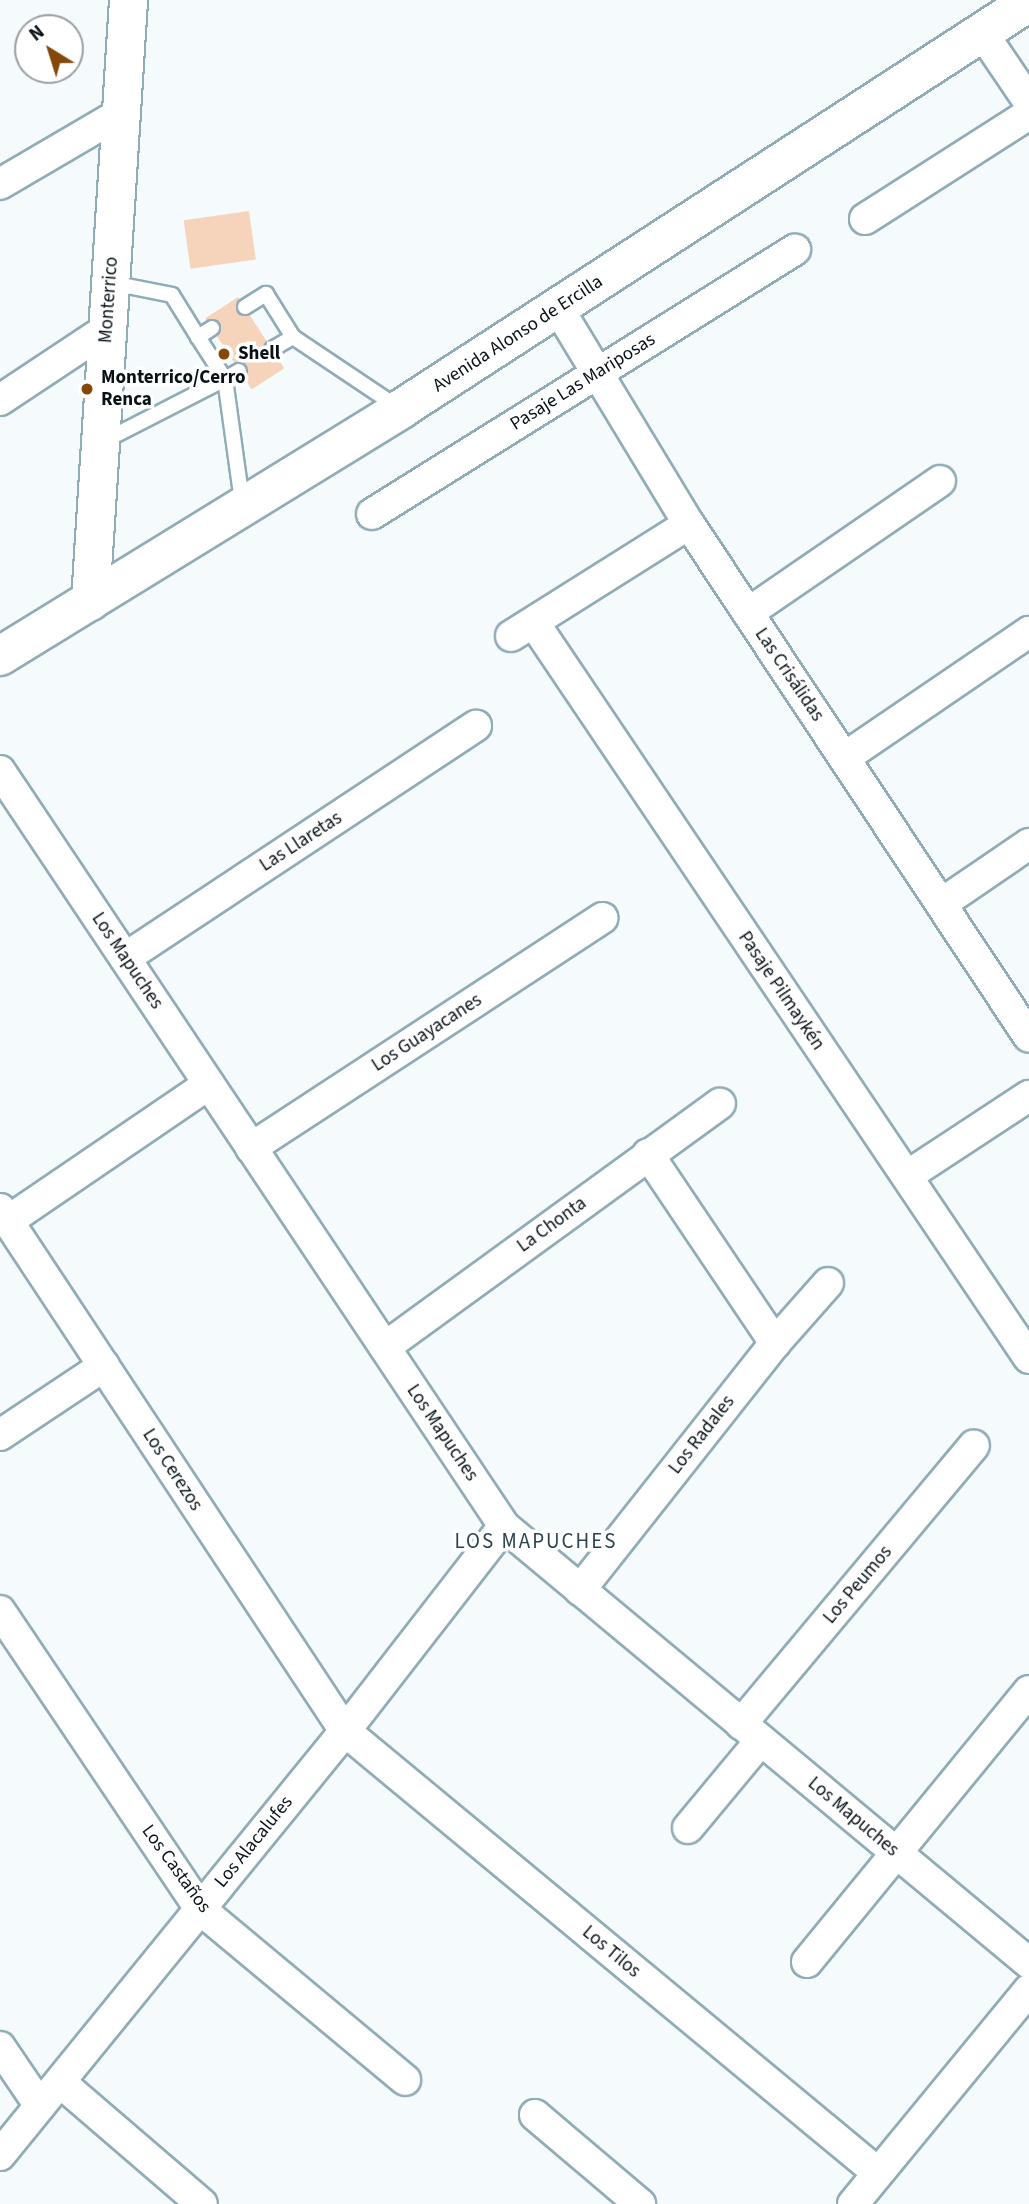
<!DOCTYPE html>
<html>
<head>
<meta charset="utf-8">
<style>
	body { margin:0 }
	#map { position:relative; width:1029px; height:2204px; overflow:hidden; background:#f5fbfd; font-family:"Source Sans 3",sans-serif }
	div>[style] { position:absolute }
	.building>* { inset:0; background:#f6d4bc; transform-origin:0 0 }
	.roads { filter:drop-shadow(2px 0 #90acb7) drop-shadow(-2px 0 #90acb7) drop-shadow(0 2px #90acb7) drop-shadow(0 -2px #90acb7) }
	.service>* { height:14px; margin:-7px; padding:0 7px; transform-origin:7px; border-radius:7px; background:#fff }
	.minor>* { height:30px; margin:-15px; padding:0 15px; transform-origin:15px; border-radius:15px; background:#fff }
	.tertiary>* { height:37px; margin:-18.5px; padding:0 18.5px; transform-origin:18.5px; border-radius:18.5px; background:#fff }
	.secondary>* { height:38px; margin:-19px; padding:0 19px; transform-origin:19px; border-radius:19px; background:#fff }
	.dots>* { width:19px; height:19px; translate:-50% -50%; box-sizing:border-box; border:4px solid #fff; border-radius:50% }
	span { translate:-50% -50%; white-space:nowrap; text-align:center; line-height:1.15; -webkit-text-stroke:7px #fff; paint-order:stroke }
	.street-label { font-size:19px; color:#081216 }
	.poi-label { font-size:19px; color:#081216; font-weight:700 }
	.left { translate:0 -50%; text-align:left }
	.neighbourhood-label { font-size:21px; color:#2c444e; letter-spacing:2px }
	.north { position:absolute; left:14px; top:14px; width:70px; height:70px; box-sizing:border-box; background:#fff; border:2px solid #9ca0a2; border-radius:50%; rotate:322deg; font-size:19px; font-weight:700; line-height:28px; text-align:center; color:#081216 }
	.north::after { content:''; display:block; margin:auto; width:24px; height:32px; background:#854808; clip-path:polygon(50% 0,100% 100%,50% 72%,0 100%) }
</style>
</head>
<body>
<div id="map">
	<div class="building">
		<i style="left:249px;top:211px;width:49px;height:66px;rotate:82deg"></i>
		<i style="left:238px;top:297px;width:85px;height:39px;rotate:57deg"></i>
	</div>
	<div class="roads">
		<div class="service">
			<i style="left:112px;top:283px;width:61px;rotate:11.3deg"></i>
			<i style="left:172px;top:295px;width:49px;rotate:58.2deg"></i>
			<i style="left:245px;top:307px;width:25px;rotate:-32deg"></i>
			<i style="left:266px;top:294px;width:51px;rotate:57.9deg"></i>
			<i style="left:293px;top:337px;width:24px;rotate:150deg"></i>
			<i style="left:212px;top:328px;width:17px;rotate:147deg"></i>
			<i style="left:198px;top:337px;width:50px;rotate:57.3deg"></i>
			<i style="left:225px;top:379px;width:16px;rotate:-30deg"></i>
			<i style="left:293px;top:337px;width:128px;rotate:33.8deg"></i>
			<i style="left:104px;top:441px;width:136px;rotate:-27.1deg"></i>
			<i style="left:225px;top:379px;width:124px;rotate:82.1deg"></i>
		</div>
		<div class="minor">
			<i style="left:983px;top:34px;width:82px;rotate:55.9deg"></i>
			<i style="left:0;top:184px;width:140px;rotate:-30.4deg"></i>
			<i style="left:865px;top:219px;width:195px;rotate:-32.6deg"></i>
			<i style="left:558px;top:308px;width:253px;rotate:58.8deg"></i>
			<i style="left:689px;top:524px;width:615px;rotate:56.46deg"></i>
			<i style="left:0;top:400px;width:128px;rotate:-33.6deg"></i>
			<i style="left:372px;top:514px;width:499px;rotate:-32deg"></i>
			<i style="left:748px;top:613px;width:233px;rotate:-34.5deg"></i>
			<i style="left:534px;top:623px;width:886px;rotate:56.04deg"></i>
			<i style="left:511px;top:636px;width:210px;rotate:-32.2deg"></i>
			<i style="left:844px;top:758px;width:224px;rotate:-34.3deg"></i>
			<i style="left:0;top:771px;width:908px;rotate:56.27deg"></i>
			<i style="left:504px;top:1526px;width:683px;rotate:39.77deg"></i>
			<i style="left:941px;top:904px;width:107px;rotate:-34.3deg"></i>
			<i style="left:125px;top:958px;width:421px;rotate:-33.5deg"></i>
			<i style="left:251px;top:1148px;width:420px;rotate:-33.2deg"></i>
			<i style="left:648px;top:1154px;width:228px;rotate:56.1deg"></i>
			<i style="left:907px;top:1176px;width:146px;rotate:-33.3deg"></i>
			<i style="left:0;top:1209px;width:626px;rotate:56.54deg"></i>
			<i style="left:345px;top:1731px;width:692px;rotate:39.67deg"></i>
			<i style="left:8px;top:1221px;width:243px;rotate:-34.3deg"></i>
			<i style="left:385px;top:1347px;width:414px;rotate:-36deg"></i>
			<i style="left:0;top:1435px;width:125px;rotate:-33.6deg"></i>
			<i style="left:580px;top:1590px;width:315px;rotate:-51.7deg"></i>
			<i style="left:775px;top:1343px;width:80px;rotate:-48.5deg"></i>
			<i style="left:0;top:1611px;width:359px;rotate:56.1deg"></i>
			<i style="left:200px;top:1909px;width:267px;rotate:39.8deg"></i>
			<i style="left:741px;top:1724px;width:363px;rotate:-50.1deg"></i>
			<i style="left:688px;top:1828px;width:114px;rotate:-50.3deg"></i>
			<i style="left:807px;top:1962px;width:350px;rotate:-50.7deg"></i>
			<i style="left:0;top:2047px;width:71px;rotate:55.9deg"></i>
			<i style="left:60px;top:2082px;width:187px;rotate:40.7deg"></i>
			<i style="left:535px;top:2115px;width:138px;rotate:40.3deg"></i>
			<i style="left:0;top:2155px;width:547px;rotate:-50.87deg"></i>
			<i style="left:345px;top:1731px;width:259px;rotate:-52.2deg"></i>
			<i style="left:853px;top:2204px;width:277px;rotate:-50.6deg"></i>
		</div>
		<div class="tertiary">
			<i style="left:90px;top:601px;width:602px;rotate:-86.38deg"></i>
		</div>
		<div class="secondary">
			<i style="left:0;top:656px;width:471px;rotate:-31.6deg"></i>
			<i style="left:401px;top:409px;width:748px;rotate:-32.95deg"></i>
		</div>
	</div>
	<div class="dots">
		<i style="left:224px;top:354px;background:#854808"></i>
		<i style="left:87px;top:389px;background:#854808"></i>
	</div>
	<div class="street-label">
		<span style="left:109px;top:300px;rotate:-86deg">Monterrico</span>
		<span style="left:518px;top:334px;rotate:-33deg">Avenida Alonso de Ercilla</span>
		<span style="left:583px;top:382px;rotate:-32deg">Pasaje Las Mariposas</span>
		<span style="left:789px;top:675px;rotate:56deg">Las Crisálidas</span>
		<span style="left:301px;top:842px;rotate:-33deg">Las Llaretas</span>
		<span style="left:127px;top:961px;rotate:56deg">Los Mapuches</span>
		<span style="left:781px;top:991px;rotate:56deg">Pasaje Pilmaykén</span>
		<span style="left:427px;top:1033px;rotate:-33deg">Los Guayacanes</span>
		<span style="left:552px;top:1225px;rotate:-36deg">La Chonta</span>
		<span style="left:442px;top:1433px;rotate:56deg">Los Mapuches</span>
		<span style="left:702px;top:1435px;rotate:-52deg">Los Radales</span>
		<span style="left:172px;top:1470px;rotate:57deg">Los Cerezos</span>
		<span style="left:858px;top:1585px;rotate:-50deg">Los Peumos</span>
		<span style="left:853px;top:1817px;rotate:40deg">Los Mapuches</span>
		<span style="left:254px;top:1842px;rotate:-51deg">Los Alacalufes</span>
		<span style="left:176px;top:1869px;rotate:54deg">Los Castaños</span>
		<span style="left:611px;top:1952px;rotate:40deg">Los Tilos</span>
	</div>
	<div class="poi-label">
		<span class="left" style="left:238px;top:354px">Shell</span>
		<span class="left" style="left:101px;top:389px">Monterrico/Cerro<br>Renca</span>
	</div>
	<div class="neighbourhood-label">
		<span style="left:536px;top:1541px">LOS MAPUCHES</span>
	</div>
	<div class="north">N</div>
</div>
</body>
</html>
